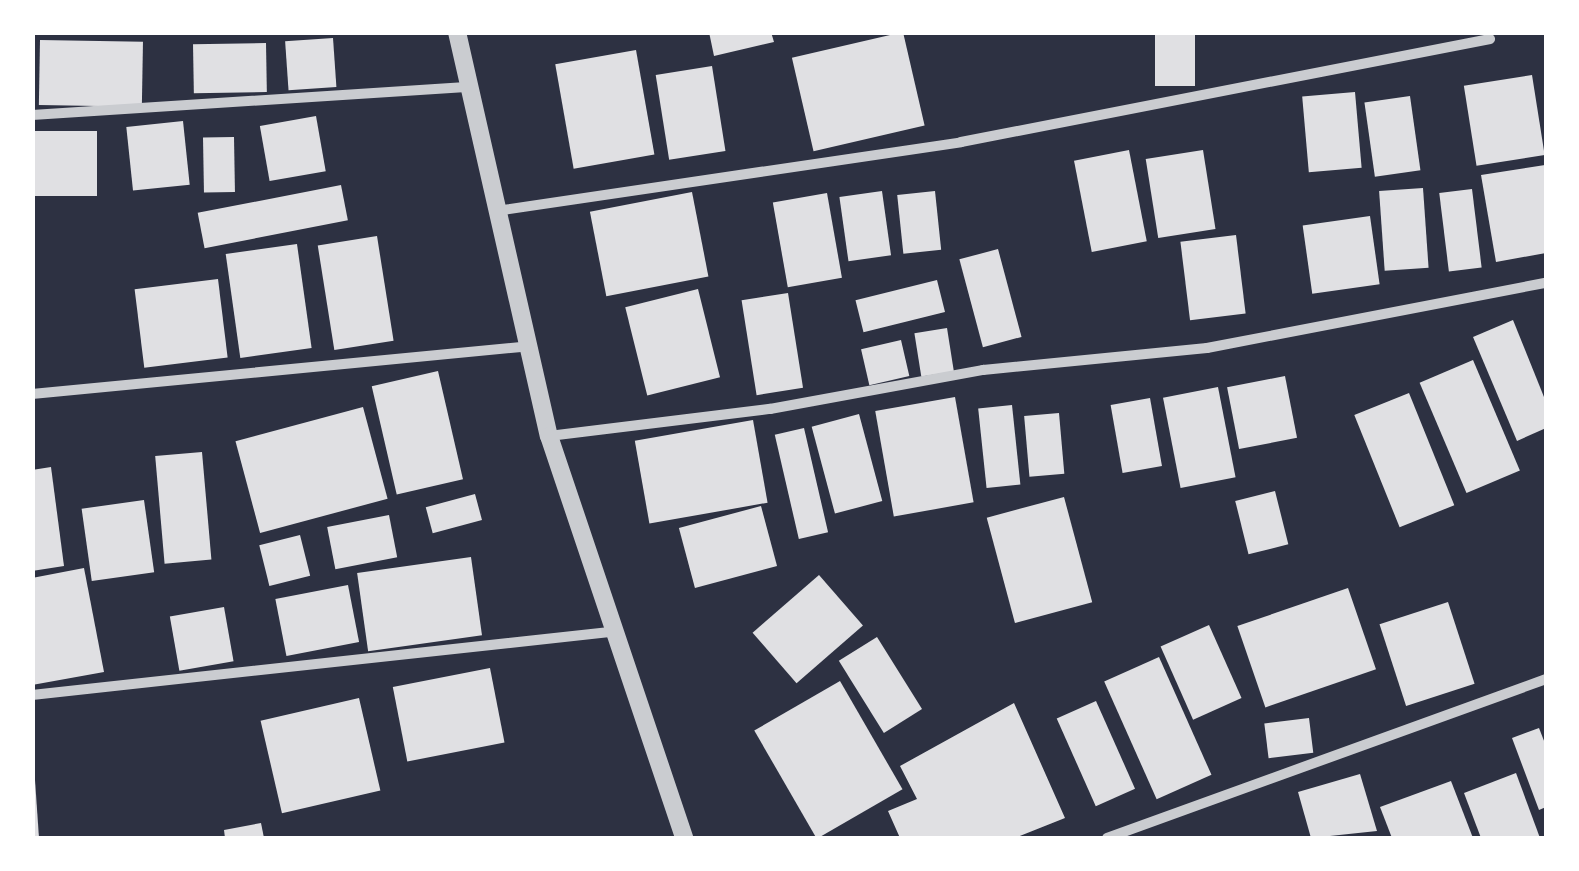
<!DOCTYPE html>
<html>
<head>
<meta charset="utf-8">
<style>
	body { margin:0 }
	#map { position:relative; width:1579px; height:871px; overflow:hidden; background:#2d3142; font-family:"IBM Plex Sans",sans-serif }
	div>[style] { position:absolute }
	.building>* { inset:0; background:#e0e0e3; transform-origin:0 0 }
	.minor>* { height:10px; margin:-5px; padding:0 5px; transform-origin:5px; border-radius:5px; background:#caccd0 }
	.tertiary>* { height:18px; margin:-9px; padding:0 9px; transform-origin:9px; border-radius:9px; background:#caccd0 }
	span { translate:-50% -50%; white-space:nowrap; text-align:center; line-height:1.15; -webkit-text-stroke:9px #fff; paint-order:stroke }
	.frame { position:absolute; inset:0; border:35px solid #fff; pointer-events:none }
</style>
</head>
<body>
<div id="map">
	<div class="building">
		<i style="clip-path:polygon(709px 32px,771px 32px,774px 42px,714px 56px)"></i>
		<i style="left:903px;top:32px;width:96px;height:114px;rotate:77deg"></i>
		<i style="left:1155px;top:32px;width:40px;height:54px"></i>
		<i style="left:333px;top:38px;width:49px;height:48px;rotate:86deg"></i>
		<i style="left:40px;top:40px;width:103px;height:65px;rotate:1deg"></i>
		<i style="left:266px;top:43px;width:49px;height:73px;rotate:89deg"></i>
		<i style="left:636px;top:50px;width:106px;height:82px;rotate:80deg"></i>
		<i style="left:712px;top:66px;width:86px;height:57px;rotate:81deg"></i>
		<i style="left:1532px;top:75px;width:81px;height:69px;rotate:81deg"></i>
		<i style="left:1355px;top:92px;width:76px;height:53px;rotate:85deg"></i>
		<i style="left:1410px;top:96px;width:75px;height:46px;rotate:82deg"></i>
		<i style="left:316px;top:116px;width:56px;height:57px;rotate:80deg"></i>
		<i style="left:183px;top:121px;width:64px;height:57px;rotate:84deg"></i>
		<i style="left:35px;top:131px;width:62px;height:65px"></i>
		<i style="left:234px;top:137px;width:55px;height:31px;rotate:89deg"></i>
		<i style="left:1129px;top:150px;width:93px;height:56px;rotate:79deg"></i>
		<i style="left:1203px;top:150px;width:80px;height:58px;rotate:81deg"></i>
		<i style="clip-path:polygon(1545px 165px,1546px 253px,1496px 262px,1481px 175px)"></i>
		<i style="left:341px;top:185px;width:36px;height:146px;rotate:79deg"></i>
		<i style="left:1423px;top:188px;width:80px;height:44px;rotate:86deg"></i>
		<i style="left:1472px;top:189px;width:79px;height:33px;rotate:83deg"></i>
		<i style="left:882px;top:191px;width:65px;height:43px;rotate:82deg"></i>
		<i style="left:935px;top:191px;width:59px;height:38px;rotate:84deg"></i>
		<i style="left:692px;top:192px;width:86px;height:104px;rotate:79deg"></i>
		<i style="left:827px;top:193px;width:86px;height:55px;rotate:80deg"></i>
		<i style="left:1370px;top:216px;width:69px;height:68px;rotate:82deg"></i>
		<i style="left:1236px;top:235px;width:79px;height:56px;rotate:83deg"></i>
		<i style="left:377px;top:236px;width:106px;height:60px;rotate:81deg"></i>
		<i style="left:297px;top:244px;width:105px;height:72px;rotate:82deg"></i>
		<i style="left:998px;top:249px;width:91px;height:40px;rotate:75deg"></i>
		<i style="left:218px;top:279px;width:79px;height:84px;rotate:83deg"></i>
		<i style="left:937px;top:280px;width:33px;height:84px;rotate:76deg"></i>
		<i style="left:698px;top:289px;width:91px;height:75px;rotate:76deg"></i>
		<i style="left:788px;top:293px;width:96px;height:47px;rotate:81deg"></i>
		<i style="clip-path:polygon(1513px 320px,1546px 402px,1546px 428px,1517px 441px,1473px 337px)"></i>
		<i style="left:947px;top:328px;width:44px;height:33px;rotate:81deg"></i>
		<i style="left:901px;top:340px;width:37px;height:41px;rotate:77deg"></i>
		<i style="left:1473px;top:360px;width:120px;height:58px;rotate:67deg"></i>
		<i style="left:438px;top:371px;width:111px;height:68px;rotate:77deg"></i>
		<i style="left:1285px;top:376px;width:63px;height:59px;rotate:79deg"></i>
		<i style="left:1218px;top:387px;width:92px;height:56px;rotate:79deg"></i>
		<i style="left:1409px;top:393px;width:121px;height:59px;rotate:68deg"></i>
		<i style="left:955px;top:397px;width:107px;height:81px;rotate:80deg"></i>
		<i style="left:1150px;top:398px;width:69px;height:40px;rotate:80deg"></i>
		<i style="left:1012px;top:405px;width:80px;height:34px;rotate:84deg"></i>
		<i style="left:363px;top:407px;width:95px;height:132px;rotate:75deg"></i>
		<i style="left:1059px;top:413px;width:61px;height:35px;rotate:85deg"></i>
		<i style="left:859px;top:414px;width:90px;height:49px;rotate:75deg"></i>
		<i style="left:753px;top:420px;width:84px;height:120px;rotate:80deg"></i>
		<i style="left:804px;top:428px;width:107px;height:30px;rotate:77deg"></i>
		<i style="left:202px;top:452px;width:108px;height:47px;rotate:85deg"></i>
		<i style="clip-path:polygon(51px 467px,64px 566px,32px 571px,32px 470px)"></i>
		<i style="left:1275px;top:491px;width:55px;height:41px;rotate:76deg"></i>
		<i style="left:475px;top:494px;width:27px;height:51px;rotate:75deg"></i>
		<i style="left:1064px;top:497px;width:109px;height:80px;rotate:75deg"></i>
		<i style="left:144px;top:500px;width:73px;height:63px;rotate:82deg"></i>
		<i style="left:761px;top:506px;width:62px;height:85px;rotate:75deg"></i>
		<i style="left:389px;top:515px;width:43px;height:63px;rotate:79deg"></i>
		<i style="left:300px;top:535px;width:42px;height:42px;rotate:76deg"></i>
		<i style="left:471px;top:557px;width:79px;height:115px;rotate:82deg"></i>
		<i style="clip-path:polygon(84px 568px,104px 672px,32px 685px,32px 578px)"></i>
		<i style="left:819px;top:575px;width:67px;height:88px;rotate:49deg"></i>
		<i style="left:348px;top:585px;width:58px;height:74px;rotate:79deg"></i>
		<i style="left:1348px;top:588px;width:86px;height:117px;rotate:71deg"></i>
		<i style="left:1448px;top:602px;width:86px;height:72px;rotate:72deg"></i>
		<i style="left:224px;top:607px;width:55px;height:55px;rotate:80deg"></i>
		<i style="left:1209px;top:625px;width:80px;height:53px;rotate:66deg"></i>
		<i style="left:877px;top:637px;width:85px;height:45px;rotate:58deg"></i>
		<i style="left:1159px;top:657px;width:129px;height:60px;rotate:66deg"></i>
		<i style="left:490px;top:668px;width:76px;height:99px;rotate:79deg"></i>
		<i style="left:840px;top:681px;width:125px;height:99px;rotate:60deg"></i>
		<i style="left:359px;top:698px;width:95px;height:101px;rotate:77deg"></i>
		<i style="left:1096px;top:701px;width:96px;height:43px;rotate:66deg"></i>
		<i style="clip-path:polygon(1014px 703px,1065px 818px,1015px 838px,900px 838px,888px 811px,917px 799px,900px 766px)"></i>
		<i style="left:1309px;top:718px;width:35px;height:45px;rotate:83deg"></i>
		<i style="clip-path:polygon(1539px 728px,1546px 746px,1546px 807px,1539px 810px,1512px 738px)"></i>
		<i style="clip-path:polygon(1516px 773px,1540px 838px,1481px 838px,1464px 793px)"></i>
		<i style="clip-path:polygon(1360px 774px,1377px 831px,1311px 838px,1298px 792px)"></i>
		<i style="clip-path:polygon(35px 780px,39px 838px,32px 838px)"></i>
		<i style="clip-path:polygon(1451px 781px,1473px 838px,1392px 838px,1380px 807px)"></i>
		<i style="clip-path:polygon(261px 823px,264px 838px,225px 838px,224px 830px)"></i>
	</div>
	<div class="minor">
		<i style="left:32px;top:115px;width:435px;rotate:-3.7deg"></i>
		<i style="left:496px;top:211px;width:470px;rotate:-8.4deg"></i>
		<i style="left:961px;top:142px;width:539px;rotate:-11.02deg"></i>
		<i style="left:32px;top:394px;width:494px;rotate:-5.5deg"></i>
		<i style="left:549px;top:436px;width:223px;rotate:-7deg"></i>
		<i style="left:770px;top:409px;width:217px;rotate:-10.4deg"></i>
		<i style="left:983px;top:370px;width:225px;rotate:-5.6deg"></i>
		<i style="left:1207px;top:348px;width:345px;rotate:-10.9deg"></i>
		<i style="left:32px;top:695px;width:581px;rotate:-6.22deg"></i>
		<i style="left:1107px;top:838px;width:467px;rotate:-19.9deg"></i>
	</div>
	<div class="tertiary">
		<i style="left:457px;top:32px;width:414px;rotate:77.2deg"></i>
		<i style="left:549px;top:436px;width:424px;rotate:71.4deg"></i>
	</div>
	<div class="frame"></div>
</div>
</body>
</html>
